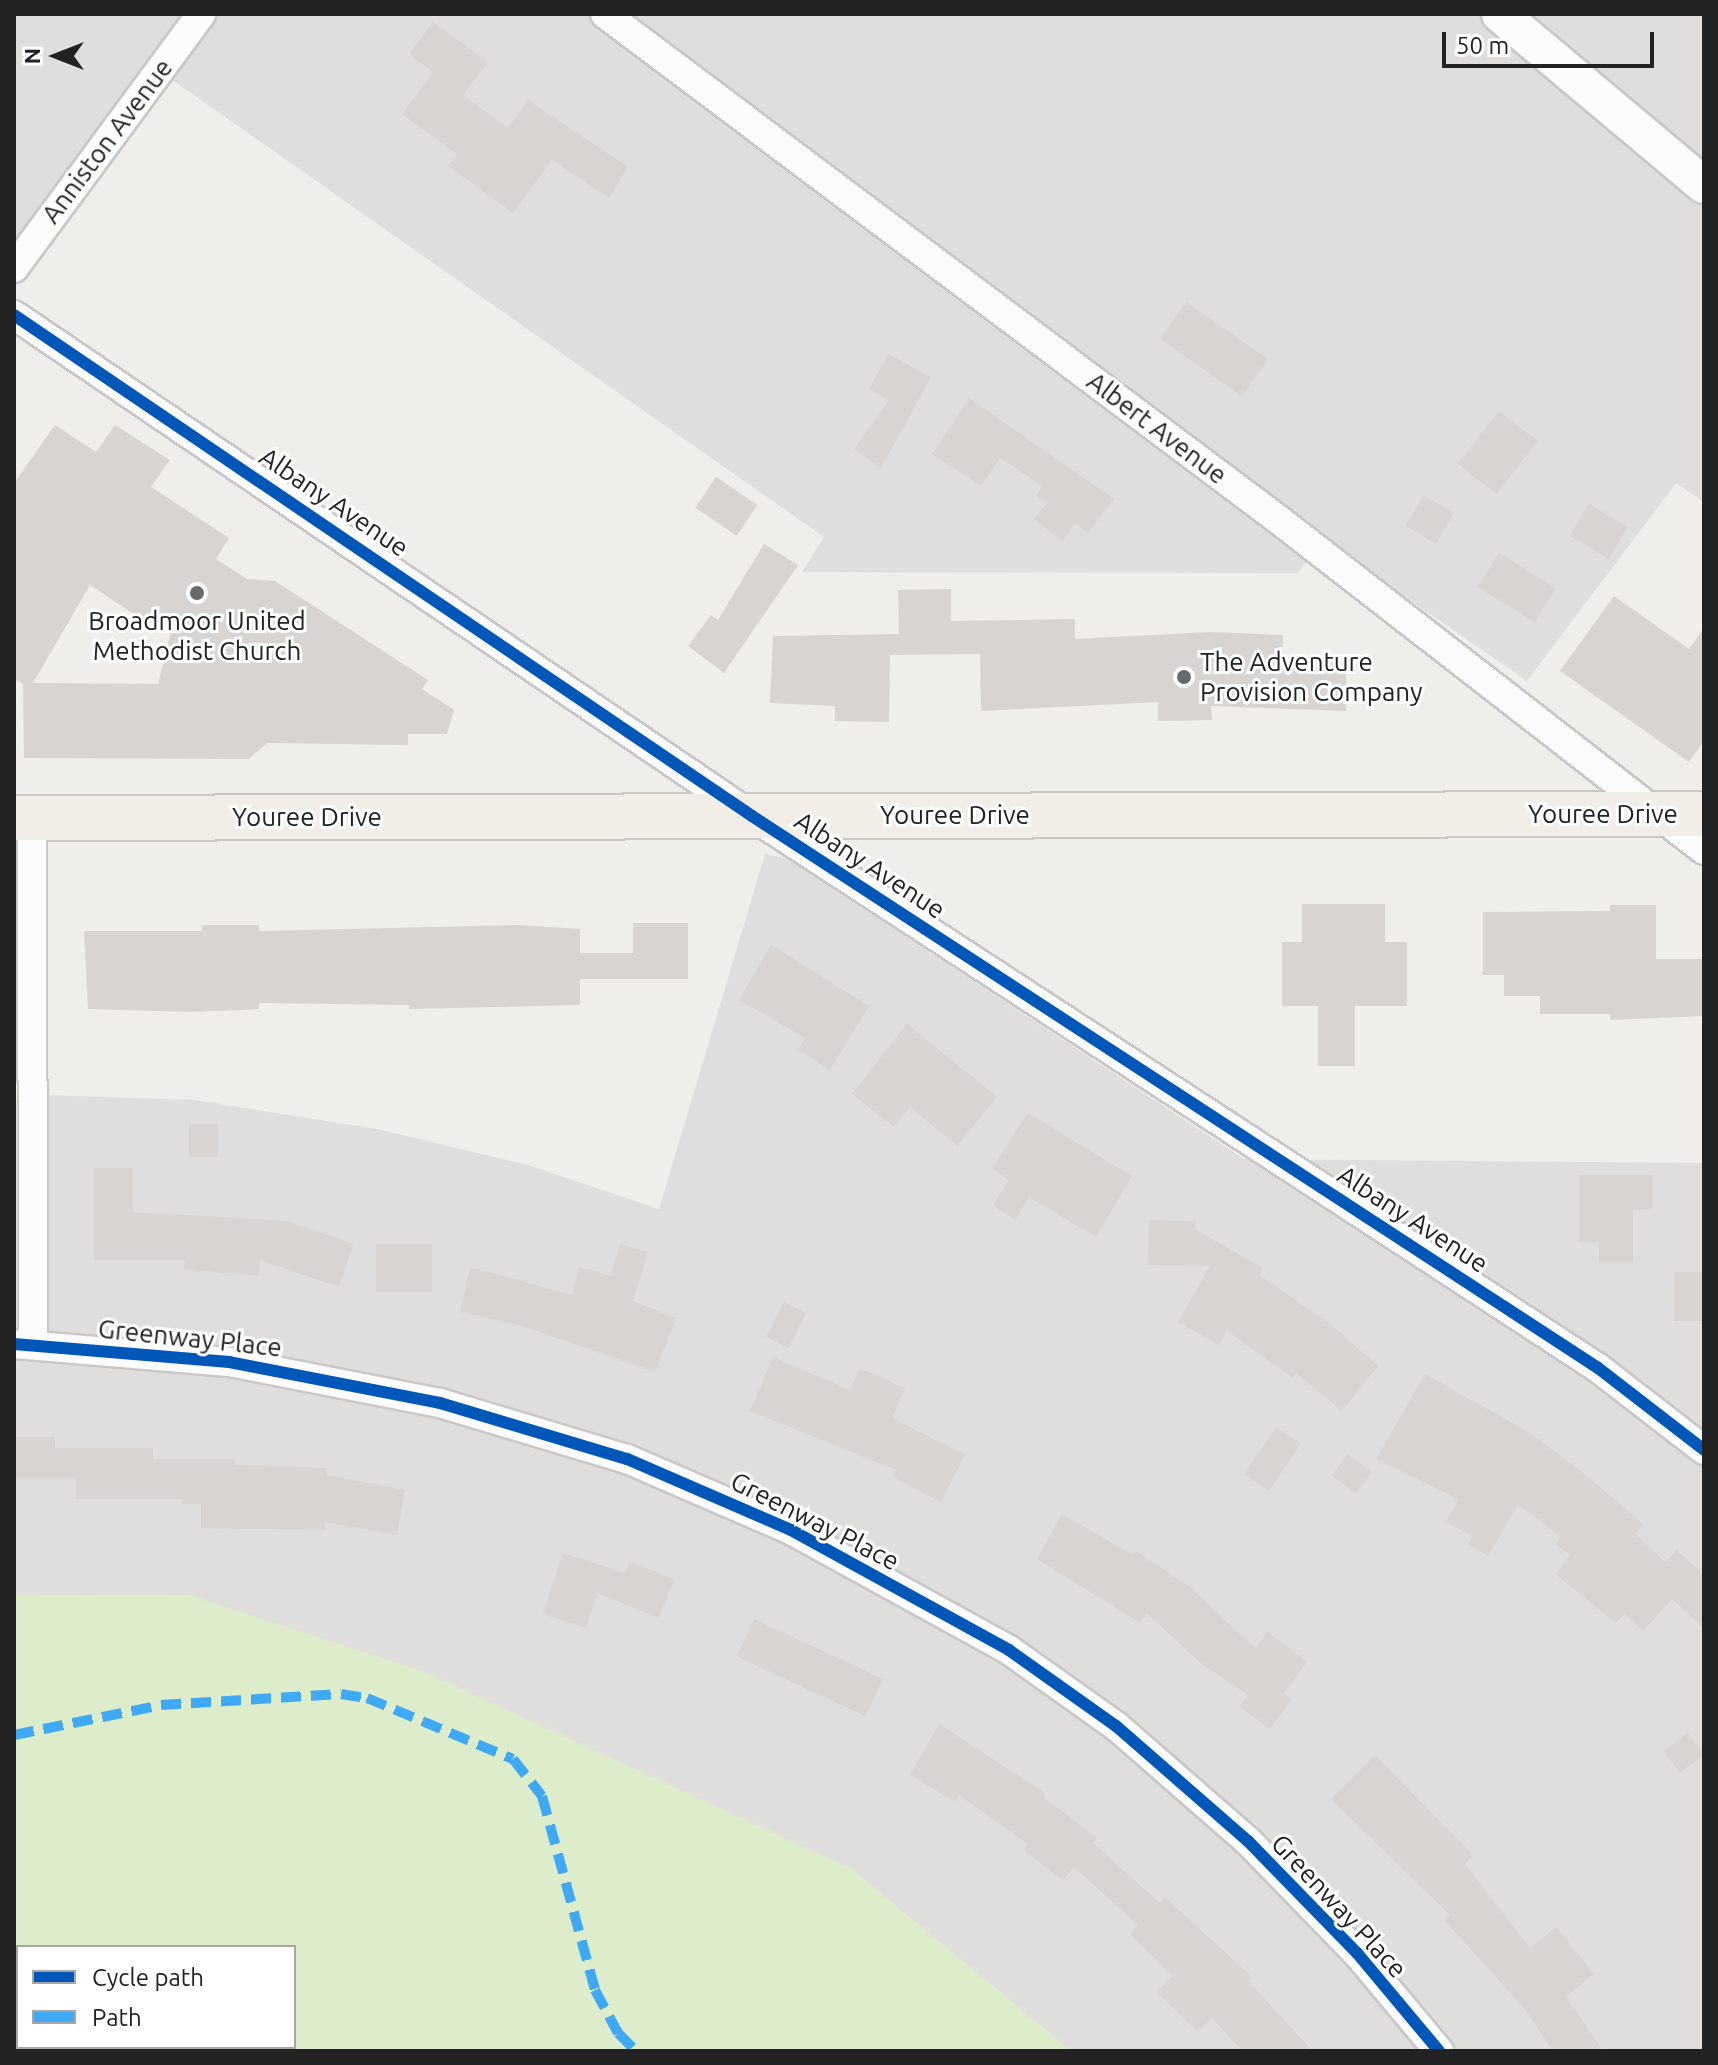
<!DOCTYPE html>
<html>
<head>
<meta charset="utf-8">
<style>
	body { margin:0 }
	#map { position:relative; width:1718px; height:2065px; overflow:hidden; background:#f0eeeb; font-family:Ubuntu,sans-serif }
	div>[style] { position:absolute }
	.residential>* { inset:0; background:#dfdedc }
	.grass>* { inset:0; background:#ddeccb }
	.building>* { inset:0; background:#d7d4d2; transform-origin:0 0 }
	.roads { filter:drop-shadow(2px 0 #c9c8c7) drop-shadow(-2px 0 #c9c8c7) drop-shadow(0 2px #c9c8c7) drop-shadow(0 -2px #c9c8c7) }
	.minor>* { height:28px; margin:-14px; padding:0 14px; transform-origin:14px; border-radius:14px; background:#fdfcfc }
	.tertiary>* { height:36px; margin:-18px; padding:0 18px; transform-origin:18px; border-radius:18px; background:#fdfcfc }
	.primary>* { height:44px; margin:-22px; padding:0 22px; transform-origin:22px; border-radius:22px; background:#f3ede7 }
	.quiet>* { height:10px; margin-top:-5px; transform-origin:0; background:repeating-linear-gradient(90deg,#3fa9f5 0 20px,transparent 0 30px) }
	.cycleway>* { height:12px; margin:-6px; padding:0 6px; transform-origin:6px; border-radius:6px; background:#0057b8 }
	.dots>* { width:22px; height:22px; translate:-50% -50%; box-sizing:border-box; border:4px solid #fff; border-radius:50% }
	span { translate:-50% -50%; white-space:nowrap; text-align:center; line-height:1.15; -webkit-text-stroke:6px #fff; paint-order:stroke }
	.street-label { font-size:26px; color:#222 }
	.poi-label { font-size:26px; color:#222 }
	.left { translate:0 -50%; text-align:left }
	.frame { position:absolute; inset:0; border:16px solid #222; pointer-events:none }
	.legend { position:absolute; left:16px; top:1945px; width:280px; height:104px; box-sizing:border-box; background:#fff; border:2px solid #a7a7a7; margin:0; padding:10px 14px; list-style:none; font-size:24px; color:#222 }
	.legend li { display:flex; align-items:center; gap:16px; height:40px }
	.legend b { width:40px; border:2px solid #a7a7a7 }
	.north { position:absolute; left:16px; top:16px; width:80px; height:80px; -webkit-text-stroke:6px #fff; paint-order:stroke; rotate:270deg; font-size:22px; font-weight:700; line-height:32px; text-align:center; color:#222 }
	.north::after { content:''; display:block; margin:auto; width:28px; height:36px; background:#222; clip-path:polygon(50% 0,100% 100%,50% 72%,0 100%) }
	.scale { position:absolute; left:1442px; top:32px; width:212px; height:36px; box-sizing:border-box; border:4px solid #222; border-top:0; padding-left:10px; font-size:24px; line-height:28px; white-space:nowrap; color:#222; -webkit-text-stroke:6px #fff; paint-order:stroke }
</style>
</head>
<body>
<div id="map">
	<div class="residential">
		<i style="clip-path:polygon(14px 14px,1704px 14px,1704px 502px,1676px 483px,1527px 681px,1326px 542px,1297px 573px,802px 572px,824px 537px,148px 63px,14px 242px)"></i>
		<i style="clip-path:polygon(765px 854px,788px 859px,1244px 1159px,1704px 1163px,1704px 2051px,1071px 2051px,850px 1868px,189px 1595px,14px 1596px,14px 1100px,45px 1100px,45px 1095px,195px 1100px,377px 1129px,528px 1165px,659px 1209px)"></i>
	</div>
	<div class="grass">
		<i style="clip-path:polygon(evenodd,189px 1595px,425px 1672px,850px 1868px,1071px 2051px,14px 2051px,14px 1596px,189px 1595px,18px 1947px,294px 1947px,294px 2047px,18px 2047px,18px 1947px)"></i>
	</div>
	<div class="building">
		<i style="clip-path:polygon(433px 22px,488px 62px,463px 95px,508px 128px,528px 100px,628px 167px,609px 198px,552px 160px,513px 213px,448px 166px,457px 154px,402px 114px,433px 72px,409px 54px)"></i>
		<i style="left:1186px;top:302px;width:100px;height:45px;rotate:35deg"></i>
		<i style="clip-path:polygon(888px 354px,931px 377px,881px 468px,854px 449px,889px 400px,869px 389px)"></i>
		<i style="clip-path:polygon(969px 398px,1114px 499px,1088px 533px,1075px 523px,1062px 541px,1034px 519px,1047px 503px,1036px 495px,1043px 486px,1000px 458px,981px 486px,932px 454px)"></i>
		<i style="left:1499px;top:411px;width:49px;height:67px;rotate:38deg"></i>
		<i style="clip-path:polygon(evenodd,55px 425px,96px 452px,115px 425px,170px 460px,151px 487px,229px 538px,216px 559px,247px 579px,275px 581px,428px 680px,422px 689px,454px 710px,447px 734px,408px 734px,408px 745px,267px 743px,249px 759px,24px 758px,23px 684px,14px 679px,14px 483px,55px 425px,90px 585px,144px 621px,172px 627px,158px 684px,33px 683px,90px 585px)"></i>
		<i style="left:716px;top:477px;width:50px;height:37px;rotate:34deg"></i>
		<i style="left:1424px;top:495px;width:35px;height:36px;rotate:31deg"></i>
		<i style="left:1589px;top:504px;width:45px;height:37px;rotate:31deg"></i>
		<i style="clip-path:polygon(764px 544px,798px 565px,724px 673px,688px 646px,711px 615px,718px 620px)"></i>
		<i style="left:1499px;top:553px;width:67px;height:40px;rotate:32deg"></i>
		<i style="clip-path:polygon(951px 589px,951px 621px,1075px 619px,1075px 639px,1210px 632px,1283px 635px,1283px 660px,1346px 661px,1346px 711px,1211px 706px,1212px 720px,1158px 721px,1158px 702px,981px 711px,980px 654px,890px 655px,889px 722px,835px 721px,835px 706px,770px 703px,773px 636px,899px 634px,898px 590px)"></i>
		<i style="clip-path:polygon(1614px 596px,1689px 649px,1704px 628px,1704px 741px,1689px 762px,1560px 671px)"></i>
		<i style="clip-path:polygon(1302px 904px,1385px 904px,1385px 942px,1407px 942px,1407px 1006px,1355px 1006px,1355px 1066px,1318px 1066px,1318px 1006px,1282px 1006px,1282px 942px,1302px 942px)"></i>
		<i style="clip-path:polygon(1610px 905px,1656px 905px,1656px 959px,1704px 959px,1704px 1016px,1610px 1020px,1610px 1014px,1540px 1014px,1540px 996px,1504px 996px,1504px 975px,1483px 975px,1483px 912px,1610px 911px)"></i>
		<i style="clip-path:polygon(633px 923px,688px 923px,688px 979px,580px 979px,580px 1005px,409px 1009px,409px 1005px,259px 1003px,259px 1009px,191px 1012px,88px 1009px,84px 931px,202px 931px,202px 925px,259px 925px,259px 931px,517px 925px,580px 929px,580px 953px,633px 953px)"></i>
		<i style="clip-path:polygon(771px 945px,869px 1006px,830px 1070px,798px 1050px,805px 1038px,739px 1000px)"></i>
		<i style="clip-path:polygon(907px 1024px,997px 1097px,957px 1146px,910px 1107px,894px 1127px,852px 1094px)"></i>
		<i style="clip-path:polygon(1028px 1113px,1132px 1176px,1096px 1237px,1029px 1197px,1015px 1220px,993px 1205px,1009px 1180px,992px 1168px)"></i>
		<i style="left:189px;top:1124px;width:29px;height:33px"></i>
		<i style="clip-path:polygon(94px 1168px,133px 1168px,133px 1212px,287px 1221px,353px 1244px,339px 1287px,260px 1260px,259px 1276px,184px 1269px,185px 1260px,94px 1260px)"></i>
		<i style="clip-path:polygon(1579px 1175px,1653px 1175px,1653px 1209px,1633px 1210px,1633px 1262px,1599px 1262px,1599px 1242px,1579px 1242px)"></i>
		<i style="clip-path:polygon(1149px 1220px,1196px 1221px,1196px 1230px,1263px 1268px,1259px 1275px,1329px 1323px,1378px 1366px,1342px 1411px,1296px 1373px,1293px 1378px,1227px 1331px,1219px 1345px,1178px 1322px,1210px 1266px,1148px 1265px)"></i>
		<i style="left:376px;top:1244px;width:56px;height:48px"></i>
		<i style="clip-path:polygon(620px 1244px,648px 1252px,633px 1301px,676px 1318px,655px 1372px,519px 1325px,460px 1312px,470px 1267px,572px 1295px,579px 1267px,611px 1276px)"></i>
		<i style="left:1674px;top:1272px;width:30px;height:49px"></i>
		<i style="left:784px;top:1302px;width:25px;height:39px;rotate:27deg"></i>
		<i style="clip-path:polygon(773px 1357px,850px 1390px,860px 1368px,905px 1388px,892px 1418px,965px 1455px,941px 1502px,893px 1477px,896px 1470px,750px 1411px)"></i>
		<i style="clip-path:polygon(1425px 1374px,1527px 1431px,1587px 1476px,1643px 1524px,1635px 1534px,1665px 1562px,1677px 1550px,1704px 1575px,1704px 1628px,1672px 1599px,1643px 1631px,1625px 1614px,1616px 1623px,1555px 1574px,1570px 1555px,1556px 1544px,1561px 1537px,1518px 1504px,1488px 1556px,1468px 1544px,1473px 1536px,1446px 1522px,1458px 1499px,1376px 1459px)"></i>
		<i style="left:1276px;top:1427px;width:30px;height:57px;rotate:34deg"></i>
		<i style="clip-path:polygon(14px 1437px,55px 1437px,55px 1448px,153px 1448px,153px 1459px,235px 1459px,235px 1465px,327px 1468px,327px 1475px,405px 1490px,397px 1535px,325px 1522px,325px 1530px,201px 1528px,201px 1504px,183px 1504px,183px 1499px,76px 1499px,76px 1478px,14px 1478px)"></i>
		<i style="left:1348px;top:1454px;width:30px;height:27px;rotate:37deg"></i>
		<i style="clip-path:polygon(1062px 1514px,1133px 1555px,1136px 1551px,1191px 1588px,1255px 1648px,1268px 1632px,1307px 1662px,1284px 1693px,1292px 1699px,1270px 1729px,1240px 1706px,1248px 1695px,1198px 1661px,1147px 1613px,1140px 1623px,1037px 1559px)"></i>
		<i style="clip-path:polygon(563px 1553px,625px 1573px,630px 1562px,674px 1579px,659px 1618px,597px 1593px,586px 1628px,543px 1614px)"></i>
		<i style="left:754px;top:1619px;width:142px;height:41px;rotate:25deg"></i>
		<i style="clip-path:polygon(939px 1724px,1045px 1793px,1043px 1797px,1097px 1838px,1093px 1843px,1160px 1903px,1165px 1897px,1252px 1977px,1248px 1981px,1313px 2051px,1242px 2051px,1212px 2018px,1198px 2032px,1157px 1992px,1173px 1976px,1130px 1934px,1138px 1925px,1074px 1867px,1063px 1881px,1024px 1850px,1028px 1844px,959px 1795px,955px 1802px,910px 1775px)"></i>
		<i style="left:1688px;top:1733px;width:27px;height:30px;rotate:54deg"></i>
		<i style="clip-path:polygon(1375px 1755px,1473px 1855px,1465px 1864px,1530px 1948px,1556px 1927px,1594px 1974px,1566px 1996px,1603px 2051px,1553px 2051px,1524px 2008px,1444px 1920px,1450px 1915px,1331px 1799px)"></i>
	</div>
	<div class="roads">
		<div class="minor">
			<i style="left:605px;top:14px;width:843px;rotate:36.9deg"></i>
			<i style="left:1279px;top:520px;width:538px;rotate:37.83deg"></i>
			<i style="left:14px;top:268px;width:315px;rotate:-53.6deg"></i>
			<i style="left:14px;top:315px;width:892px;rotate:34.17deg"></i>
			<i style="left:752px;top:816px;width:1010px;rotate:33.12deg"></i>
			<i style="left:1598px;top:1368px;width:134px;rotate:37.7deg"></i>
			<i style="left:32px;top:818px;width:527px;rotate:89.89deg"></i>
			<i style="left:14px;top:1344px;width:216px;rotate:4.8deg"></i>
			<i style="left:229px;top:1362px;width:215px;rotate:11deg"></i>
			<i style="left:440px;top:1403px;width:195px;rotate:16.7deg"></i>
			<i style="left:627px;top:1459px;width:179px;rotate:23.4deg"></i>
			<i style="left:791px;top:1530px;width:249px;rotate:28.8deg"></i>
			<i style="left:1009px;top:1650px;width:131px;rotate:35.4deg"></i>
			<i style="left:1116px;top:1726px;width:175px;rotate:41.1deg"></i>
			<i style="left:1248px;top:1841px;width:156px;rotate:45.8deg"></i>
			<i style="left:1357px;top:1953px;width:128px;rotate:50.1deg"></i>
		</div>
		<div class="tertiary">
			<i style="left:1500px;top:14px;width:266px;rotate:40deg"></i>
		</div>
		<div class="primary">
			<i style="left:14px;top:818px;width:1690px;rotate:-0.14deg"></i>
		</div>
	</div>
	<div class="quiet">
		<i style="left:14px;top:1735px;width:150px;rotate:-11.5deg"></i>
		<i style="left:161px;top:1705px;width:180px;rotate:-3.5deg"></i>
		<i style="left:341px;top:1694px;width:26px;rotate:9deg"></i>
		<i style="left:367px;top:1698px;width:158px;rotate:22.7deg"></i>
		<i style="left:513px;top:1759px;width:47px;rotate:51.9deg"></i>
		<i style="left:542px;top:1796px;width:201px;rotate:74.7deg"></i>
		<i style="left:595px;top:1990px;width:49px;rotate:61.9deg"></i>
		<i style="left:618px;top:2033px;width:25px;rotate:45deg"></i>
		<i style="left:264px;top:2051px;width:10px;rotate:-24deg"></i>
	</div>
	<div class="cycleway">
		<i style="left:14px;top:315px;width:892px;rotate:34.17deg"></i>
		<i style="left:752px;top:816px;width:1010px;rotate:33.12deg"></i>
		<i style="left:1598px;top:1368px;width:134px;rotate:37.7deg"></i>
		<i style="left:14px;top:1344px;width:216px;rotate:4.8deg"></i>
		<i style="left:229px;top:1362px;width:215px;rotate:11deg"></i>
		<i style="left:440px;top:1403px;width:195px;rotate:16.7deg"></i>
		<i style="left:627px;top:1459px;width:179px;rotate:23.4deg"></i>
		<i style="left:791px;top:1530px;width:249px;rotate:28.8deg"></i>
		<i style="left:1009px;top:1650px;width:131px;rotate:35.4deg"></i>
		<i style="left:1116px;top:1726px;width:175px;rotate:41.1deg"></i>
		<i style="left:1248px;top:1841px;width:156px;rotate:45.8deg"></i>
		<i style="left:1357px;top:1953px;width:128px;rotate:50.1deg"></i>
	</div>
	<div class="dots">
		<i style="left:197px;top:593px;background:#6a6968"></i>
		<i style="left:1184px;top:677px;background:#6a6968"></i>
	</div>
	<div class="street-label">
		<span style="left:107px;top:141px;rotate:-53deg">Anniston Avenue</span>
		<span style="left:1157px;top:428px;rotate:37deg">Albert Avenue</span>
		<span style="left:334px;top:502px;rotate:34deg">Albany Avenue</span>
		<span style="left:1603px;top:814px">Youree Drive</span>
		<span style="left:955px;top:815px">Youree Drive</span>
		<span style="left:307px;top:817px">Youree Drive</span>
		<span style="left:870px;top:865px;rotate:33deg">Albany Avenue</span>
		<span style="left:1413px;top:1219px;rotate:33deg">Albany Avenue</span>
		<span style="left:190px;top:1338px;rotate:6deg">Greenway Place</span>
		<span style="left:815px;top:1521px;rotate:27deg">Greenway Place</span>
		<span style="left:1339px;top:1906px;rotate:47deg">Greenway Place</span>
	</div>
	<div class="poi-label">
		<span style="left:197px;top:636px">Broadmoor United<br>Methodist Church</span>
		<span class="left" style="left:1200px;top:677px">The Adventure<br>Provision Company</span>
	</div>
	<div class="frame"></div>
	<ul class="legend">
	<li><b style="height:10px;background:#0057b8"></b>Cycle path</li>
	<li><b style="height:10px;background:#3fa9f5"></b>Path</li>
	</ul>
	<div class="north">N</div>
	<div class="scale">50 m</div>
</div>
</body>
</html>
